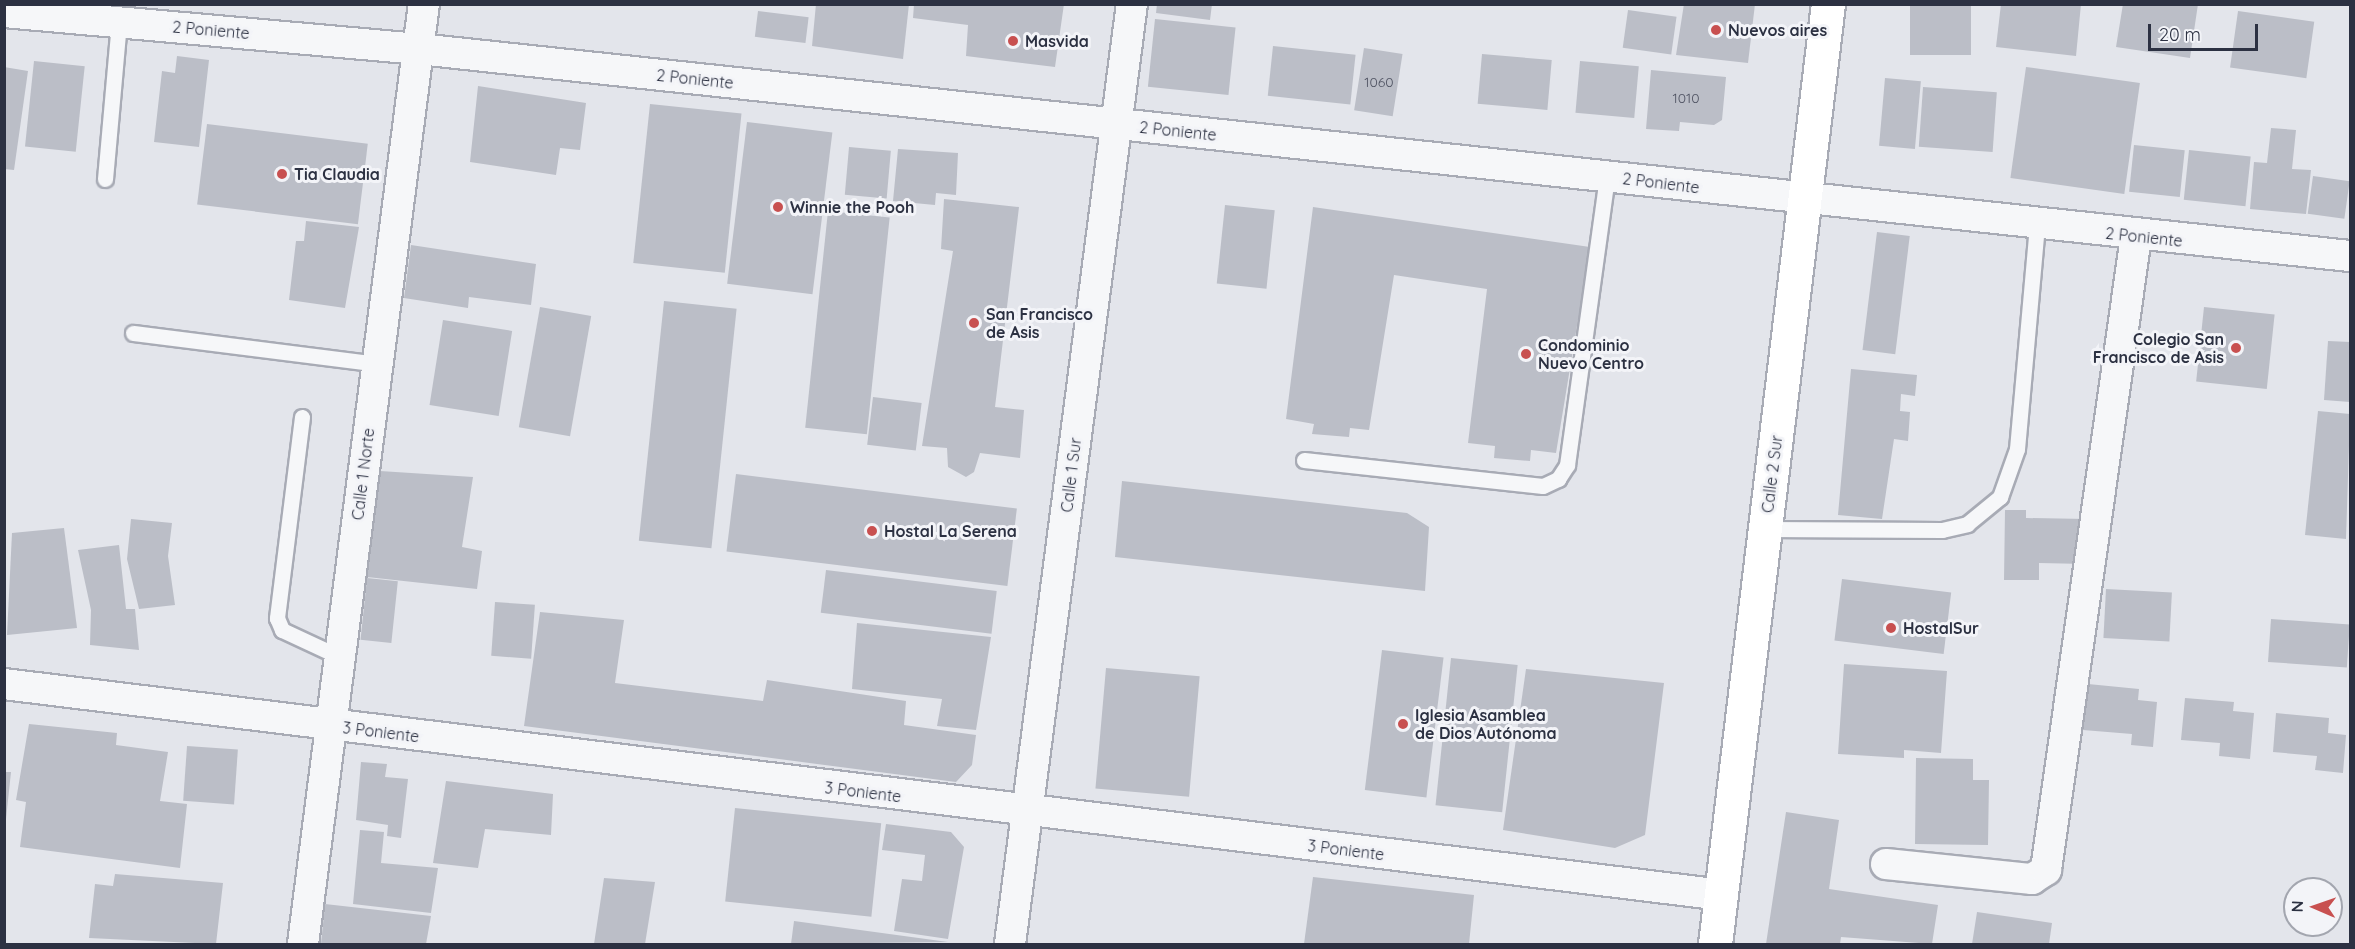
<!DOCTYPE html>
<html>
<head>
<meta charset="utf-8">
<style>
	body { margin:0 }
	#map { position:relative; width:2355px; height:949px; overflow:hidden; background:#e3e5eb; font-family:Quicksand,sans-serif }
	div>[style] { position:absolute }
	.building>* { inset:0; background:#bbbec7; transform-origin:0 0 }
	.roads { filter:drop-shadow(2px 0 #a8abb5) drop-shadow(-2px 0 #a8abb5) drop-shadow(0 2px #a8abb5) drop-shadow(0 -2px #a8abb5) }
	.lane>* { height:15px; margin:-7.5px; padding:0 7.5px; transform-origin:7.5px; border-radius:7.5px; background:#f6f7f9 }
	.street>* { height:30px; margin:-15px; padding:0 15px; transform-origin:15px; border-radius:15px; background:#f6f7f9 }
	.primary>* { height:33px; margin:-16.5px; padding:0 16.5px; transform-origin:16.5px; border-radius:16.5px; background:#fff }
	.dots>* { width:16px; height:16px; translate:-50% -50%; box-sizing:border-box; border:3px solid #f3f4f8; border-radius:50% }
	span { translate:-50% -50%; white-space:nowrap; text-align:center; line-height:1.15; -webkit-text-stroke:6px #f3f4f8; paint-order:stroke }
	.number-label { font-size:14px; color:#505463 }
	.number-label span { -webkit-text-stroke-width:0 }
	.street-label { font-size:16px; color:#2c3142 }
	.poi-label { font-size:16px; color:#2c3142; font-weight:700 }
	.left { translate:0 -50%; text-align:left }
	.right { translate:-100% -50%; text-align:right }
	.frame { position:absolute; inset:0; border:6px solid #2c3142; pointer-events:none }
	.north { position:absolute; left:2283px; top:877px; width:60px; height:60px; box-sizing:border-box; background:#f3f4f8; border:2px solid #a3a6af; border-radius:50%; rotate:272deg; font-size:16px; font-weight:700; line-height:24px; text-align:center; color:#2c3142 }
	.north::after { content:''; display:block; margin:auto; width:21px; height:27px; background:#c85050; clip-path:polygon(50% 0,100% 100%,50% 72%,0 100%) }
	.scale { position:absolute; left:2148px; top:24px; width:110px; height:27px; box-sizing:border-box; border:3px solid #2c3142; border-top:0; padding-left:8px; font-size:18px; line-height:21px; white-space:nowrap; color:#2c3142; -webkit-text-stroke:4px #f3f4f8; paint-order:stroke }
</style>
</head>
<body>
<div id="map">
	<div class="building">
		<i style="clip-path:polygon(816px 4px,909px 4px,903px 59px,812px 46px)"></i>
		<i style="clip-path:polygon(914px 4px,1064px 4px,1055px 67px,966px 56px,968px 25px,913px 18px)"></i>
		<i style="clip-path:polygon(1157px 4px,1212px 4px,1210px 20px,1156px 13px)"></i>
		<i style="clip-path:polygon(1684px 4px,1755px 4px,1748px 63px,1676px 55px)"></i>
		<i style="left:1910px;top:4px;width:61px;height:51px"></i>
		<i style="clip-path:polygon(2001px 4px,2081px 4px,2076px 56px,1996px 47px)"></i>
		<i style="clip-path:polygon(2123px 4px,2198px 4px,2190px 58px,2116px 47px)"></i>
		<i style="left:1628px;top:10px;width:49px;height:38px;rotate:8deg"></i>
		<i style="left:758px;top:11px;width:51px;height:26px;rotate:7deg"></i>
		<i style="left:2238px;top:11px;width:77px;height:57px;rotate:8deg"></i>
		<i style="left:1155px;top:19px;width:81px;height:68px;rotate:6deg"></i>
		<i style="left:1273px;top:46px;width:83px;height:50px;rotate:6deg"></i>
		<i style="left:1364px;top:48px;width:39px;height:63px;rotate:9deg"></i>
		<i style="left:1482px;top:54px;width:70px;height:50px;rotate:5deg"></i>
		<i style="clip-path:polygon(177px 56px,209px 60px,199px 147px,154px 142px,162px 71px,175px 73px)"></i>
		<i style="left:34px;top:61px;width:51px;height:86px;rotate:6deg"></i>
		<i style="left:1580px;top:61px;width:59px;height:52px;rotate:5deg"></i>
		<i style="clip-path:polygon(4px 67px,28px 71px,14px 170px,4px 169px)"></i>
		<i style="left:2026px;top:67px;width:115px;height:112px;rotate:8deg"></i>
		<i style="clip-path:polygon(1651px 70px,1726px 77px,1722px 120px,1714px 125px,1680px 122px,1679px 131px,1646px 129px)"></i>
		<i style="left:1885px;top:78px;width:36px;height:68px;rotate:5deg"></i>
		<i style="clip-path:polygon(478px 86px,586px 103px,580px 150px,560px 148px,556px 175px,470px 162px)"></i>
		<i style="left:1923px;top:87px;width:74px;height:60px;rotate:4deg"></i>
		<i style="left:650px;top:104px;width:92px;height:160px;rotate:6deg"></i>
		<i style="left:747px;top:122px;width:86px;height:163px;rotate:7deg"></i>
		<i style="left:207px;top:124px;width:162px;height:81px;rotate:7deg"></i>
		<i style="clip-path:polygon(2271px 128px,2296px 130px,2292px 169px,2311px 170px,2306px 214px,2250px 209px,2254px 162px,2267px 163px)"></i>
		<i style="left:2134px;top:145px;width:51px;height:47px;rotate:6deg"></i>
		<i style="left:849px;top:147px;width:42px;height:48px;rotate:5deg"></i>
		<i style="clip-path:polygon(898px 149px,958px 153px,956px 195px,936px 193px,935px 205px,893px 201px)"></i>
		<i style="left:2189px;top:150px;width:62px;height:50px;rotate:6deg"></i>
		<i style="left:2313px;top:176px;width:37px;height:38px;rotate:8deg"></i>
		<i style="clip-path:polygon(944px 199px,1019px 207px,995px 407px,1024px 410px,1020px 458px,980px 453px,974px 472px,966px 477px,948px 467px,947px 448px,922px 446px,953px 251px,941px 249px)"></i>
		<i style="left:1225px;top:205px;width:50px;height:79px;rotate:6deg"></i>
		<i style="clip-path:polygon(1313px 207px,1590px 247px,1556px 453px,1531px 450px,1530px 461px,1494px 458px,1495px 446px,1468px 443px,1487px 289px,1394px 275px,1369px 430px,1350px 428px,1349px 437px,1312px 434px,1314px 424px,1286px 419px)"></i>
		<i style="left:828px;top:211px;width:62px;height:218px;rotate:6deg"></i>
		<i style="clip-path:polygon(306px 221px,359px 227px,345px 308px,289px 300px,296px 241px,304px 241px)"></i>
		<i style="left:1877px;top:232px;width:33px;height:119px;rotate:7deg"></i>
		<i style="clip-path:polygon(411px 245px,536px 264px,531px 305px,469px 297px,468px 308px,404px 298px)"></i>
		<i style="left:664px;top:301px;width:73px;height:241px;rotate:6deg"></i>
		<i style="left:540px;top:307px;width:52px;height:122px;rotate:10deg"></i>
		<i style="left:2204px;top:307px;width:71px;height:75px;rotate:6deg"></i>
		<i style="left:443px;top:320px;width:70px;height:86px;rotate:9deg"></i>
		<i style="clip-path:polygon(2328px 341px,2350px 342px,2350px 402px,2324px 400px)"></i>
		<i style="clip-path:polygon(1851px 369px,1917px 375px,1915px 396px,1901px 394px,1900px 411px,1910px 412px,1908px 441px,1894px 439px,1882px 519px,1838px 515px)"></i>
		<i style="left:873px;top:397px;width:49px;height:48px;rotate:7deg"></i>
		<i style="clip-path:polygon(2318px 411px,2350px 414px,2346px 539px,2305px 535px)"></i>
		<i style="clip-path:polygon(380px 471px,473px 477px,462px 547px,482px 551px,477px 589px,367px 577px)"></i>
		<i style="left:736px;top:474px;width:283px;height:78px;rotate:7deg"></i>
		<i style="clip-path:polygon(1122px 481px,1407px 513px,1429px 527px,1425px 591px,1115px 557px)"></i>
		<i style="clip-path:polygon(2005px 510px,2026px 510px,2026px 518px,2087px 519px,2086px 564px,2039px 563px,2039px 580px,2004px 580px)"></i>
		<i style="clip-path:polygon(131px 519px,172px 523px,168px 556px,175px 605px,139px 609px,127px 559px)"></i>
		<i style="clip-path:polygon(64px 528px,77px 628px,7px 635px,12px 533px)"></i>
		<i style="clip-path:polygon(119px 545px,126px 609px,135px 609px,139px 650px,90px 645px,91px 610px,78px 550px)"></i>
		<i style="left:826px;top:570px;width:172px;height:43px;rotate:7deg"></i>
		<i style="left:367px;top:578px;width:31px;height:62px;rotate:6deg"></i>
		<i style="left:1842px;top:579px;width:110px;height:62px;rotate:7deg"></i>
		<i style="left:2106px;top:589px;width:66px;height:49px;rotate:3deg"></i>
		<i style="left:495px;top:602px;width:40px;height:54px;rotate:4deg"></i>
		<i style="clip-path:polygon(540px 612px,624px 620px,615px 683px,763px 701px,767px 680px,906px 701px,904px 725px,976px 735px,972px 765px,956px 782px,524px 726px)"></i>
		<i style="left:2271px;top:619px;width:79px;height:43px;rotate:4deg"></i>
		<i style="clip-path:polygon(857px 623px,991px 637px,976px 730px,937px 726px,942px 699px,852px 689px)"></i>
		<i style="left:1382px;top:650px;width:62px;height:141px;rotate:7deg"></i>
		<i style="left:1451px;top:658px;width:67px;height:148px;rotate:6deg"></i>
		<i style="clip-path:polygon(1844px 664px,1947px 671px,1941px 753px,1904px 750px,1904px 758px,1838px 754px)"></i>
		<i style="left:1106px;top:668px;width:94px;height:121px;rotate:5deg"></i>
		<i style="clip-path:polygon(1526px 669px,1664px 683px,1645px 835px,1615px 848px,1503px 830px)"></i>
		<i style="clip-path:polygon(2088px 684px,2139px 689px,2138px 700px,2157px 702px,2153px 747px,2131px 745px,2132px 734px,2083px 730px)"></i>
		<i style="clip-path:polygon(2185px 698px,2234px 702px,2233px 711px,2254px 713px,2250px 759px,2219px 756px,2220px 743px,2181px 740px)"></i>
		<i style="clip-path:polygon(2276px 713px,2329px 718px,2328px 733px,2346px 735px,2343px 773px,2315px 770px,2317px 756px,2273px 752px)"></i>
		<i style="clip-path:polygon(29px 724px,117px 733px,116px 745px,168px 752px,160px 801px,187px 804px,180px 868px,20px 847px,26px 802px,16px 800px)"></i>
		<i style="left:187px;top:746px;width:51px;height:55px;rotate:4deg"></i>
		<i style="clip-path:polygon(1916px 758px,1973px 759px,1973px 780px,1989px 780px,1988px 845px,1915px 844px)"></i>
		<i style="clip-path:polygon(361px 762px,387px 764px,385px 777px,408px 779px,401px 838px,387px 836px,388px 825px,356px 820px)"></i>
		<i style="clip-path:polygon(4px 772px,11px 772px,6px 819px,4px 819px)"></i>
		<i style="clip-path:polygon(446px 781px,553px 794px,551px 835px,485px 829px,478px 868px,433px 863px)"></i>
		<i style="left:735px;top:808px;width:147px;height:94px;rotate:6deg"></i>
		<i style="clip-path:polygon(1786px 812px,1839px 820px,1829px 889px,1938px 905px,1932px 944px,1841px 937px,1840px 944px,1766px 944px)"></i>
		<i style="clip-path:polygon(886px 824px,951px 832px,964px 847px,948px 939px,894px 931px,902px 879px,922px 881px,925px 855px,882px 850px)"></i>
		<i style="clip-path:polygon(360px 830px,384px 832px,381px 863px,438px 868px,431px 913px,353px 904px)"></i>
		<i style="clip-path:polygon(115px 874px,223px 883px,216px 944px,89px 938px,95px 884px,113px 886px)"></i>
		<i style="clip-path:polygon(1313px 877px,1474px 895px,1469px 944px,1304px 944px)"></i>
		<i style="clip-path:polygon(604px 878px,655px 882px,645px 944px,594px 944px)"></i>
		<i style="clip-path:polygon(325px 904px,431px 916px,426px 944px,321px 944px)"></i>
		<i style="clip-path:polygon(1977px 912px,2052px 923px,2049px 944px,1972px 944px)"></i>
		<i style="clip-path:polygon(794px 921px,948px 942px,791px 944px)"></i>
	</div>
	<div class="roads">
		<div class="lane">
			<i style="left:105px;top:179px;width:158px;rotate:-84.9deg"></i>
			<i style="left:133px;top:333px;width:247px;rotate:7.2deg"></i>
			<i style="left:302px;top:417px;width:203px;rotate:97.1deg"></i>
			<i style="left:277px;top:618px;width:13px;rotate:67deg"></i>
			<i style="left:282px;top:630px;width:64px;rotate:25deg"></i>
			<i style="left:1304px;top:460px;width:240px;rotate:6.2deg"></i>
			<i style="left:1543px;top:486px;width:17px;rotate:-25deg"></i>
			<i style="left:1558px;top:479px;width:17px;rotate:-57deg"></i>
			<i style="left:1567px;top:465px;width:292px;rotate:-82.1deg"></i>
			<i style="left:1765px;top:529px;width:177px;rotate:0.3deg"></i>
			<i style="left:1942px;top:530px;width:26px;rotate:-13deg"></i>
			<i style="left:1967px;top:524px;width:43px;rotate:-39.3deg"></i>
			<i style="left:2000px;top:497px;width:51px;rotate:-70.5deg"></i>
			<i style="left:2017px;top:449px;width:224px;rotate:-84.9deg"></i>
		</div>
		<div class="street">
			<i style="left:4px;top:12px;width:417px;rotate:5.1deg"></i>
			<i style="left:419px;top:49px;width:1942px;rotate:6.12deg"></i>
			<i style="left:4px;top:684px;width:1731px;rotate:7deg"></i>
			<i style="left:1886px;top:864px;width:147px;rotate:5.9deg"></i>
			<i style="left:2032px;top:879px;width:17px;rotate:-33deg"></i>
			<i style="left:2046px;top:870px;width:639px;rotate:-81.91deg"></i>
			<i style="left:303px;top:944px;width:948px;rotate:-82.67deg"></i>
			<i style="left:1010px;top:944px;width:948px;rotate:-82.61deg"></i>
		</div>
		<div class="primary">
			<i style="left:1715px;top:944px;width:947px;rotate:-83.15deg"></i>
		</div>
	</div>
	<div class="dots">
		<i style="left:1716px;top:30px;background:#c85050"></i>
		<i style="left:1013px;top:41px;background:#c85050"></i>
		<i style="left:282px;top:174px;background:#c85050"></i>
		<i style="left:778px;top:207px;background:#c85050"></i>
		<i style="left:974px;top:323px;background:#c85050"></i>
		<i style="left:2236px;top:348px;background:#c85050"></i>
		<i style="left:1526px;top:354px;background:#c85050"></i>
		<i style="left:872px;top:531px;background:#c85050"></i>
		<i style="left:1891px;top:628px;background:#c85050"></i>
		<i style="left:1403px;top:724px;background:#c85050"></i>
	</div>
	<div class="number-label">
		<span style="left:1379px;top:82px">1060</span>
		<span style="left:1686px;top:98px">1010</span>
	</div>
	<div class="street-label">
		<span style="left:211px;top:30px;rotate:5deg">2 Poniente</span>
		<span style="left:695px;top:79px;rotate:6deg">2 Poniente</span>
		<span style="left:1178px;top:131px;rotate:6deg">2 Poniente</span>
		<span style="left:1661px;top:183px;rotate:7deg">2 Poniente</span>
		<span style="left:2144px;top:237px;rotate:6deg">2 Poniente</span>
		<span style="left:363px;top:474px;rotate:-83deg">Calle 1 Norte</span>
		<span style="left:1772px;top:474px;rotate:-83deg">Calle 2 Sur</span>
		<span style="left:1071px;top:475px;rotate:-83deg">Calle 1 Sur</span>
		<span style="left:381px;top:732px;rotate:7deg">3 Poniente</span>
		<span style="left:863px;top:792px;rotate:7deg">3 Poniente</span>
		<span style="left:1346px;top:850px;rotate:7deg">3 Poniente</span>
	</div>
	<div class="poi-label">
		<span class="left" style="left:1728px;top:30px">Nuevos aires</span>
		<span class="left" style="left:1025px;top:41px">Masvida</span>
		<span class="left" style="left:294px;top:174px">Tia Claudia</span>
		<span class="left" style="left:790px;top:207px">Winnie the Pooh</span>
		<span class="left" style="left:986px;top:323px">San Francisco<br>de Asis</span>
		<span class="right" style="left:2224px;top:348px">Colegio San<br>Francisco de Asis</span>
		<span class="left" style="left:1538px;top:354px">Condominio<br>Nuevo Centro</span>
		<span class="left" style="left:884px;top:531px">Hostal La Serena</span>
		<span class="left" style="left:1903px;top:628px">HostalSur</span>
		<span class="left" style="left:1415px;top:724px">Iglesia Asamblea<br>de Dios Autónoma</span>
	</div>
	<div class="frame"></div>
	<div class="north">N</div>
	<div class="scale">20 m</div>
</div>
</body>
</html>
